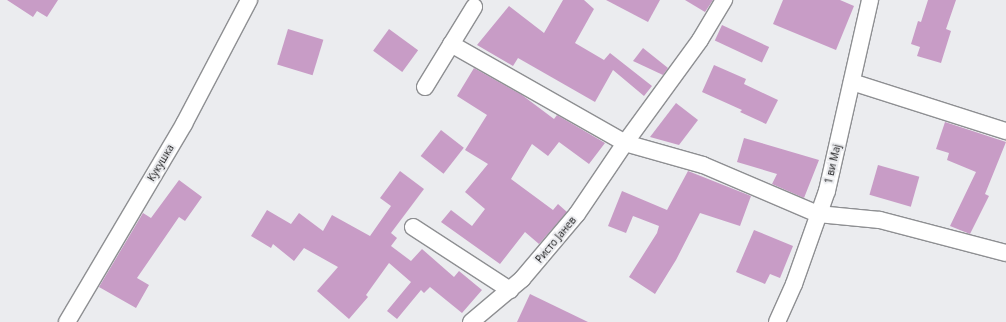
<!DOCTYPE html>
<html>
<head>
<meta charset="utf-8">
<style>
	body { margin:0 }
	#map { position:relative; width:1006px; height:322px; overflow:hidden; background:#ebecef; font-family:"Open Sans",sans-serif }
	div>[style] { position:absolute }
	.building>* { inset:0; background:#c89cc6; transform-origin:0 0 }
	.roads { filter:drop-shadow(1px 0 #8e8f92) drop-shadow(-1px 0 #8e8f92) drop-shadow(0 1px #8e8f92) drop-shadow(0 -1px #8e8f92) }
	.street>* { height:16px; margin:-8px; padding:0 8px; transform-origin:8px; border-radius:8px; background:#fff }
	span { translate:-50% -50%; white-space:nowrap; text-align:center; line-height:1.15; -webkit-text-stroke:4px #ebecef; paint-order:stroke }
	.street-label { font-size:10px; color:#0e0e0f }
</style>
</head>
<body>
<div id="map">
	<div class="building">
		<i style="clip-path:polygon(7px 0,58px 0,47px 17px,37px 11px,33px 17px)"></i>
		<i style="clip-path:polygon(563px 0,584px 0,594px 9px,575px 43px,604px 60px,610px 53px,652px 86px,644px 96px,613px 70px,595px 102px,518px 58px,513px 66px,477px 45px,509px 6px,544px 33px)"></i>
		<i style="clip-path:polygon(606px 0,660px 0,648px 22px)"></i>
		<i style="clip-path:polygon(685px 0,713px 0,705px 12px)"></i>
		<i style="clip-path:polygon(783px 0,840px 0,854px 6px,836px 50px,773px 24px)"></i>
		<i style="clip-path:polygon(928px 0,956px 0,946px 29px,951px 31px,941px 63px,917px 56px,920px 47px,911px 44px,918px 21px,921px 22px)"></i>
		<i style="left:722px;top:25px;width:52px;height:17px;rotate:25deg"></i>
		<i style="left:288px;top:29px;width:37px;height:37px;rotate:17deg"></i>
		<i style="left:389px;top:29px;width:36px;height:27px;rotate:36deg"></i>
		<i style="clip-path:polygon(643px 48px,668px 68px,663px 75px,633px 61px)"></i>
		<i style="clip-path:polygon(714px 65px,746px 79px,744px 84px,778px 100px,766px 124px,740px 112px,742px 110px,702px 92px)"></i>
		<i style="clip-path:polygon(474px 68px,522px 95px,554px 119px,557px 115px,605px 143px,589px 164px,559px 142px,548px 156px,532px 144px,511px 179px,553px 210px,558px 204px,567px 212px,539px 244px,525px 232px,500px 264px,441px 222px,451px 210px,472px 226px,485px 209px,465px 192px,488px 164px,465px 150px,487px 115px,457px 96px)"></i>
		<i style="clip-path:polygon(676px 103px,698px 120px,679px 145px,650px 137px)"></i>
		<i style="clip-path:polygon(945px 122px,1006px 142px,985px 194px,989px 196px,970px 234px,950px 226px,976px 172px,947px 160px,949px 153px,936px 149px)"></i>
		<i style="left:441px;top:130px;width:29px;height:33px;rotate:38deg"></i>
		<i style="clip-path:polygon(744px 138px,819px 160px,804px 198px,772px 184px,777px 174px,737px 162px)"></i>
		<i style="left:878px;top:165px;width:43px;height:31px;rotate:16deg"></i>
		<i style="clip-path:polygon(400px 171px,424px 189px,391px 233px,397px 238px,391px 246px,411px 261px,422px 249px,454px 277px,459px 271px,482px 290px,462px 313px,430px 287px,424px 293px,421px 290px,397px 319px,387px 311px,411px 282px,389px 263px,366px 295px,368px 297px,349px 319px,317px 291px,338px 267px,304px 248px,294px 261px,273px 244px,271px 248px,251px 236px,267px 210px,291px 224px,299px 213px,323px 231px,332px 215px,370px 236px,391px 206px,380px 198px)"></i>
		<i style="clip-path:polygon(688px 171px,751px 196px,740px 226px,700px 213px,676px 260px,655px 294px,629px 277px,657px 233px,659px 226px,633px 216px,626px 233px,608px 226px,622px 191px,667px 210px)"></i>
		<i style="clip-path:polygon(179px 180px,202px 197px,185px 221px,179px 217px,137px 278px,149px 285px,136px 308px,99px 287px,143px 213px,151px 218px)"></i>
		<i style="clip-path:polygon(754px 230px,793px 246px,780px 278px,770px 274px,765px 284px,736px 272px)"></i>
		<i style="clip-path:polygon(530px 294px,588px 322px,517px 322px)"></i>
	</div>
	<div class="roads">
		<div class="street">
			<i style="left:451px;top:44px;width:200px;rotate:29.6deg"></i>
			<i style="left:625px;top:143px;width:81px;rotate:15.8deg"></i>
			<i style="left:703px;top:165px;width:125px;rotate:23.1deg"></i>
			<i style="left:818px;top:214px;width:62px;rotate:5.5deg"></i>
			<i style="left:880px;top:220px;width:130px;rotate:14.7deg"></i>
			<i style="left:852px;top:82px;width:162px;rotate:17.7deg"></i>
			<i style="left:425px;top:87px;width:94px;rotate:-58.5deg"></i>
			<i style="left:413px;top:227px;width:116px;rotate:33deg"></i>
			<i style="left:67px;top:322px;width:230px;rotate:-59.4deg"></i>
			<i style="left:184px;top:124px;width:140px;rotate:-62.3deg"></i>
			<i style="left:471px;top:322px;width:67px;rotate:-40.1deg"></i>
			<i style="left:522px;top:279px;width:85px;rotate:-49.8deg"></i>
			<i style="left:577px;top:214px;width:86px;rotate:-55.9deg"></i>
			<i style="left:625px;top:143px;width:127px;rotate:-53.9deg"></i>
			<i style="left:700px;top:40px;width:47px;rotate:-59deg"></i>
			<i style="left:777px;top:322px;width:42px;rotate:-65.9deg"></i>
			<i style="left:794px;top:284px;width:99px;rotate:-70.5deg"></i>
			<i style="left:827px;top:191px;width:196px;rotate:-77.3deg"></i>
		</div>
	</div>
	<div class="street-label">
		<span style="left:161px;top:163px;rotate:-59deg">Кукушка</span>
		<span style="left:833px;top:164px;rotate:-77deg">1 ви Мај</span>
		<span style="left:556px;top:240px;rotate:-50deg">Ристо Јанев</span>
	</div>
</div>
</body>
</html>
